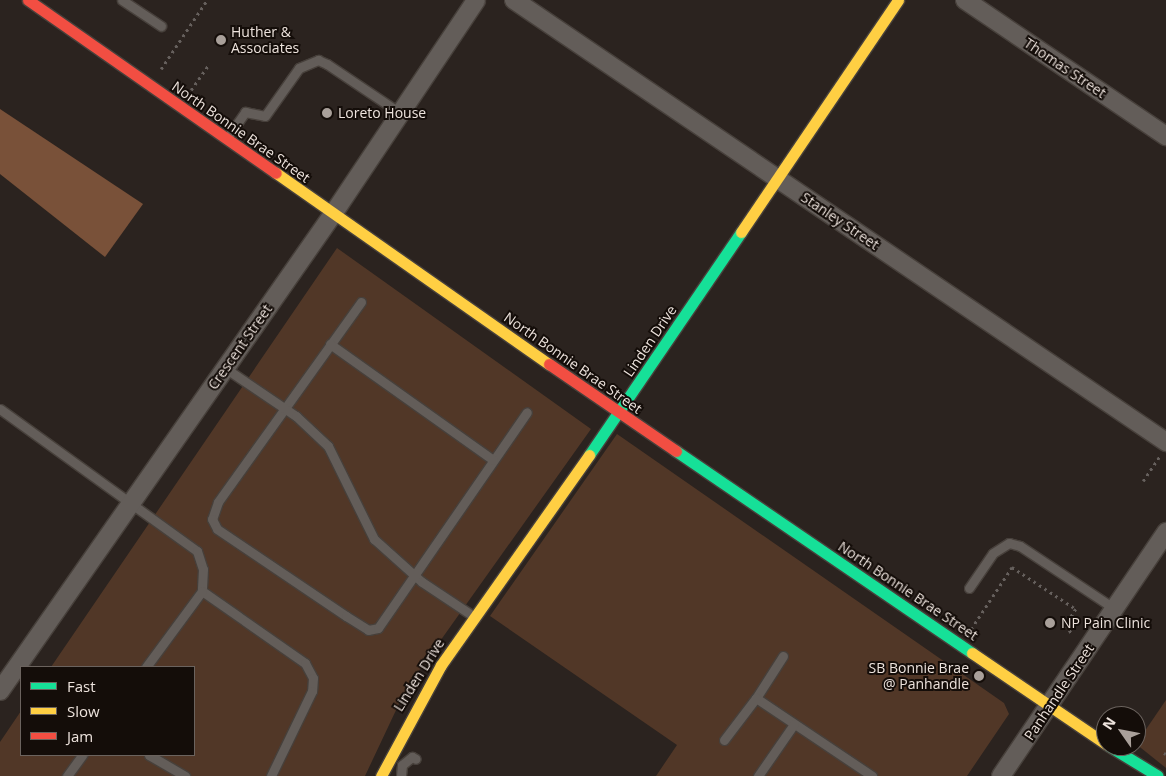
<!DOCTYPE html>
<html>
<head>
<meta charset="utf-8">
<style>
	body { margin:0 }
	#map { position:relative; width:1166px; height:776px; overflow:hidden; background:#2b231f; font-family:"Open Sans",sans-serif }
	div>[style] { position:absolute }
	.green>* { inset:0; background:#513727 }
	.water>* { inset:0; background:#795139 }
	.path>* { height:2.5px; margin-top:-1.25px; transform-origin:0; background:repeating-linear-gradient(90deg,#66605d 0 2.5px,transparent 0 6.5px) }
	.roads { filter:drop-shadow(1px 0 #47403b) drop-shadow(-1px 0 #47403b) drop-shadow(0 1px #47403b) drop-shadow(0 -1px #47403b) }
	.lane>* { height:9px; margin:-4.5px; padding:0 4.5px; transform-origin:4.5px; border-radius:4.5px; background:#635d59 }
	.street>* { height:18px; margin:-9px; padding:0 9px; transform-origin:9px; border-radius:9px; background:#635d59 }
	.fast>* { height:11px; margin:-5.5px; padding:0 5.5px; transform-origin:5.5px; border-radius:5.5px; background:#16e098 }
	.slow>* { height:11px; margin:-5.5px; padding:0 5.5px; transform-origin:5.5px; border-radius:5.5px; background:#ffcf43 }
	.jam>* { height:11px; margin:-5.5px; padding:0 5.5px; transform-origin:5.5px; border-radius:5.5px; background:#f24e42 }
	.dots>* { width:14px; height:14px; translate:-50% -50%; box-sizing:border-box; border:2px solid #140d09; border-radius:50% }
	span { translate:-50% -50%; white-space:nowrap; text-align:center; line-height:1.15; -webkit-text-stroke:4px #140d09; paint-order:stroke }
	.poi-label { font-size:14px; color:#ede3dd }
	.left { translate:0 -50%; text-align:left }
	.right { translate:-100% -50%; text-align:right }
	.street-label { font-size:14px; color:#ede3dd }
	.legend { position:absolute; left:20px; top:666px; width:175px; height:90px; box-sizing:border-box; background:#140d09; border:1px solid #6b635e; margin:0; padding:6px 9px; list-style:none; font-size:15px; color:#ede3dd }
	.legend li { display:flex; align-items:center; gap:10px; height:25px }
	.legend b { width:25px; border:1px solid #6b635e }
	.north { position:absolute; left:1096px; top:706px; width:50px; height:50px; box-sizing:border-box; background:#140d09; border:1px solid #6b635e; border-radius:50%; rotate:303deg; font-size:14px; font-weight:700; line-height:20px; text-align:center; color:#ede3dd }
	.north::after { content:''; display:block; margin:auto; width:18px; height:22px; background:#a9a09a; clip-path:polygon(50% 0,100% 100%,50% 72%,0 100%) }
</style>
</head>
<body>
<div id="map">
	<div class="green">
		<i style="clip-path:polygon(337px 248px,591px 429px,406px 689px,365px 776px,0 776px,0 742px,21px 711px,21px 755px,194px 755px,194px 667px,51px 667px)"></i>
		<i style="clip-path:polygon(617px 434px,1004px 703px,1009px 714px,967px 776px,656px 776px,677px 745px,490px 616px)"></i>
		<i style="clip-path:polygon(1166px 700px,1166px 768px,1136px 744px)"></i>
	</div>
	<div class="water">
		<i style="clip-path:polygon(0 109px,143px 204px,105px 257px,0 174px)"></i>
	</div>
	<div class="path">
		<i style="left:161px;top:69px;width:83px;rotate:-56.3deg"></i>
		<i style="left:191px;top:90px;width:32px;rotate:-55deg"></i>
		<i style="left:1143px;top:481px;width:30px;rotate:-56deg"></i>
		<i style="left:971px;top:629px;width:74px;rotate:-56.5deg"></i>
		<i style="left:1012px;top:567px;width:77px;rotate:33.3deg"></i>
		<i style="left:1076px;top:609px;width:19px;rotate:122deg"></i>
		<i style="left:1066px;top:625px;width:11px;rotate:56deg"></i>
		<i style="left:1164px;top:753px;width:2px;rotate:27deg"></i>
	</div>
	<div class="roads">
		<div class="lane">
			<i style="left:122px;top:0;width:47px;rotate:33.7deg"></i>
			<i style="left:227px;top:138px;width:32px;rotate:-55deg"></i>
			<i style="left:245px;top:112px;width:20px;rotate:11deg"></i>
			<i style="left:265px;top:116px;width:59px;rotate:-54.7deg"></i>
			<i style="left:299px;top:68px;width:21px;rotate:-23deg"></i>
			<i style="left:318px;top:60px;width:10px;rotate:24deg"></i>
			<i style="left:327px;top:64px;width:88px;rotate:33.9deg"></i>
			<i style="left:361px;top:302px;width:246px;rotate:125.6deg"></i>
			<i style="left:218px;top:502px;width:18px;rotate:109deg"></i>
			<i style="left:212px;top:519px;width:11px;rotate:63deg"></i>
			<i style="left:217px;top:529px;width:156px;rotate:34deg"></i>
			<i style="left:346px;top:616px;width:26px;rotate:32deg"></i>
			<i style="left:368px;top:630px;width:10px;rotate:-11deg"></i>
			<i style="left:378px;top:628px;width:262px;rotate:-55.4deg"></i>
			<i style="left:330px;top:344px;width:200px;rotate:35.4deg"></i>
			<i style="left:225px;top:368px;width:86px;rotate:34.1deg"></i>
			<i style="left:296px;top:416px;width:44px;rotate:43.2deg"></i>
			<i style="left:328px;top:446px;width:104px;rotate:63.7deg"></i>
			<i style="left:374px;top:539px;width:64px;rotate:41.9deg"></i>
			<i style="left:422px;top:582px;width:61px;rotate:33.7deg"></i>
			<i style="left:0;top:409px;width:243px;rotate:35.8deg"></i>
			<i style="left:197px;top:551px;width:19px;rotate:72deg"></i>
			<i style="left:203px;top:569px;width:22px;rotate:93deg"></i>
			<i style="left:202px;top:591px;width:126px;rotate:35deg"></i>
			<i style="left:305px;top:663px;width:17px;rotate:62deg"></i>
			<i style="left:313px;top:678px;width:13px;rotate:94deg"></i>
			<i style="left:312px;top:691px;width:94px;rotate:115.8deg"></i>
			<i style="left:969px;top:588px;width:42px;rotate:-55.6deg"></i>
			<i style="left:993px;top:553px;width:19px;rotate:-32deg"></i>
			<i style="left:1009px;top:543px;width:11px;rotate:15deg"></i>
			<i style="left:1020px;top:546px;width:114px;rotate:33.6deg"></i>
			<i style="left:783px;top:656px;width:50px;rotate:122.7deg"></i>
			<i style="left:756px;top:698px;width:140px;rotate:33.9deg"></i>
			<i style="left:146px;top:667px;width:94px;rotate:-53.6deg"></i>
			<i style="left:724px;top:740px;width:53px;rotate:-52.7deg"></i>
			<i style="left:149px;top:755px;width:42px;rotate:30.3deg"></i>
			<i style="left:67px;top:776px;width:26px;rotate:-54deg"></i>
			<i style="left:401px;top:776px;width:11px;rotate:-85deg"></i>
			<i style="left:402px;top:765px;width:13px;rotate:-39deg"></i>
			<i style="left:412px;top:757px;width:4px;rotate:27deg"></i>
			<i style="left:758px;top:776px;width:63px;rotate:-55.3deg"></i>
		</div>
		<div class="street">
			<i style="left:514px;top:0;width:788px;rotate:34.13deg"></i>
			<i style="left:965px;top:0;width:243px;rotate:34.1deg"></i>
			<i style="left:0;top:691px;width:582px;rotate:-55.08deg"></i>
			<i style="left:333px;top:214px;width:257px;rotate:-56.2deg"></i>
			<i style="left:1001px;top:776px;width:295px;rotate:-55.9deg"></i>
		</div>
		<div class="fast">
			<i style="left:676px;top:451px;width:358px;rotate:34.3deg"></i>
			<i style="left:589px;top:455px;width:270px;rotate:-55.7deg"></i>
			<i style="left:1109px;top:746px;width:57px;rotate:31.5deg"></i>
		</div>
		<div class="slow">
			<i style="left:276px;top:173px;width:333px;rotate:35deg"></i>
			<i style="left:741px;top:232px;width:280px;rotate:-55.9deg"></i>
			<i style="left:972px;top:653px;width:162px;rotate:34.2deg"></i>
			<i style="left:381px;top:776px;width:126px;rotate:-61.6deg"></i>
			<i style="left:441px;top:665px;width:257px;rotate:-54.8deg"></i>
		</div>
		<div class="jam">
			<i style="left:28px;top:0;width:302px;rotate:34.9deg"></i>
			<i style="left:549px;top:364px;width:154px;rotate:34.4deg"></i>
		</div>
	</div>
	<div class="dots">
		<i style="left:221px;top:40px;background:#a9a09a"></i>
		<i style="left:327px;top:113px;background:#a9a09a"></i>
		<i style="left:1050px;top:623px;background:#a9a09a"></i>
		<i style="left:979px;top:676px;background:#a9a09a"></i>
	</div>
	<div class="poi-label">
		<span class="left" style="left:231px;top:40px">Huther &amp;<br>Associates</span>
		<span class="left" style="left:338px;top:113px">Loreto House</span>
		<span class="left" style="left:1061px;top:623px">NP Pain Clinic</span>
		<span class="right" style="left:969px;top:676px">SB Bonnie Brae<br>@ Panhandle</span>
	</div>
	<div class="street-label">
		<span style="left:1065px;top:68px;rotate:34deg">Thomas Street</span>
		<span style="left:241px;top:132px;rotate:35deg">North Bonnie Brae Street</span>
		<span style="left:840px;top:221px;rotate:34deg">Stanley Street</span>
		<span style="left:650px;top:341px;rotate:-56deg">Linden Drive</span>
		<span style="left:240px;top:347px;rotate:-55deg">Crescent Street</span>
		<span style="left:573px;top:363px;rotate:35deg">North Bonnie Brae Street</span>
		<span style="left:908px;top:591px;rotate:34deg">North Bonnie Brae Street</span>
		<span style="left:419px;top:675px;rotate:-58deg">Linden Drive</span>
		<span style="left:1059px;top:692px;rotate:-56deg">Panhandle Street</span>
	</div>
	<ul class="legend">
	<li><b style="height:6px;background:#16e098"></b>Fast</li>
	<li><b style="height:6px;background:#ffcf43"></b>Slow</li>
	<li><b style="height:6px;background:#f24e42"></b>Jam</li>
	</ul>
	<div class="north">N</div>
</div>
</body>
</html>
